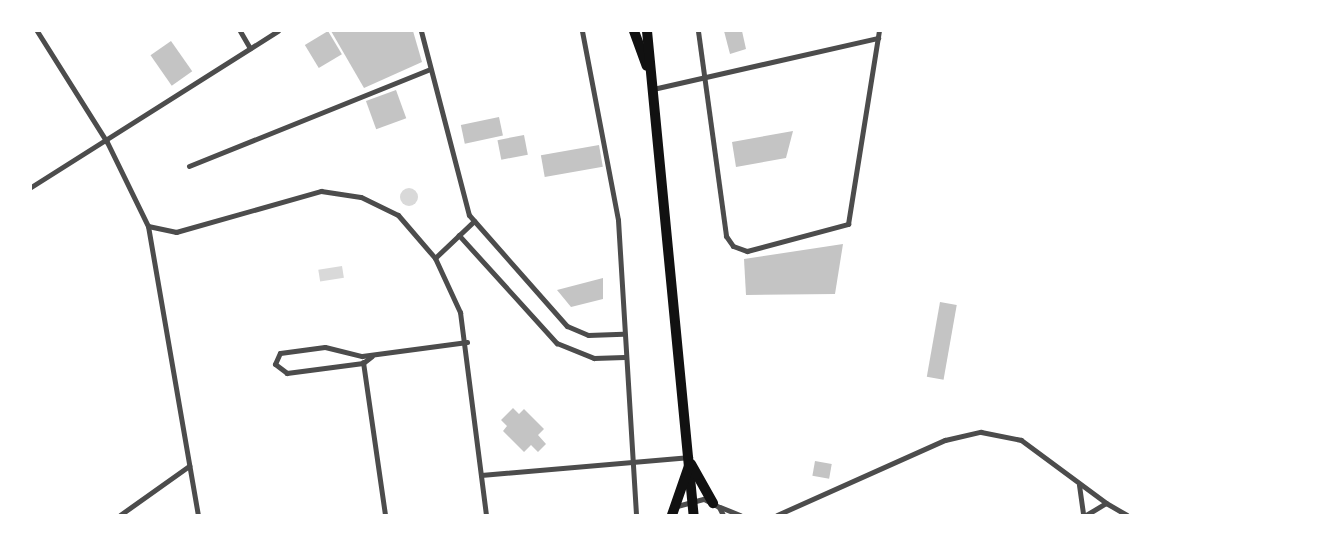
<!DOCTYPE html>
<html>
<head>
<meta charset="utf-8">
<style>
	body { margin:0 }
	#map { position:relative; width:1323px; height:546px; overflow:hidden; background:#fff; font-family:"Noto Serif",serif }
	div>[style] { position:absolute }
	.water>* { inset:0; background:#d9d9d9; transform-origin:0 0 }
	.round { border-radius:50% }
	.building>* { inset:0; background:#c4c4c4; transform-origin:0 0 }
	.pedestrian>* { height:4.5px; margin:-2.25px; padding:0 2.25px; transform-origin:2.25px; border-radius:2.25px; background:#4c4c4c }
	.minor>* { height:5px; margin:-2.5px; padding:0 2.5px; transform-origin:2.5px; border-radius:2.5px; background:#4c4c4c }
	.primary>* { height:10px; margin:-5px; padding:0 5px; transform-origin:5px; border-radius:5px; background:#111 }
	span { translate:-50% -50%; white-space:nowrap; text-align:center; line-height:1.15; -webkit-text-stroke:4px #fff; paint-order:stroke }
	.frame { position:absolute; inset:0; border:32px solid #fff; pointer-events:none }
</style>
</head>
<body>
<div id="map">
	<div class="water">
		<i class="round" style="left:400px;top:188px;width:18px;height:18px"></i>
		<i style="left:342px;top:266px;width:12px;height:24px;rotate:81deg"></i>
	</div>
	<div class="building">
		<i style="left:328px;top:31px;width:27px;height:27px;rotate:59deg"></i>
		<i style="clip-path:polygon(331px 31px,413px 31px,422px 62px,364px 88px)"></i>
		<i style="clip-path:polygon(724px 31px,742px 31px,746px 49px,730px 54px)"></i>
		<i style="left:171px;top:41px;width:37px;height:25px;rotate:55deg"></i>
		<i style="left:396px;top:90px;width:30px;height:32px;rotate:70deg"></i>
		<i style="left:499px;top:117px;width:19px;height:39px;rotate:78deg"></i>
		<i style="clip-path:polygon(793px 131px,786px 158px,736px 167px,732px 142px)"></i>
		<i style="left:524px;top:135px;width:20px;height:27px;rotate:79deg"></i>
		<i style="left:599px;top:145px;width:22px;height:59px;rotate:80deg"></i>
		<i style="clip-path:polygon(843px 244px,835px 294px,746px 295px,744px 259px)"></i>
		<i style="clip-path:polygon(603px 278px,603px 299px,571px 307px,557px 290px)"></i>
		<i style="left:940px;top:302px;width:17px;height:76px;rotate:10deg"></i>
		<i style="clip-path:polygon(513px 408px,519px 414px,524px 409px,544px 429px,538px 435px,546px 444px,538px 452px,531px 445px,524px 452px,503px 431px,507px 426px,501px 420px)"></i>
		<i style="left:815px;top:461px;width:17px;height:15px;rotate:10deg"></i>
	</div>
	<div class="pedestrian">
		<i style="left:459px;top:235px;width:146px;rotate:47.8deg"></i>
		<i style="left:557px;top:343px;width:40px;rotate:22deg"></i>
		<i style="left:594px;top:358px;width:30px;rotate:-2deg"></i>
	</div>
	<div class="minor">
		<i style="left:37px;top:31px;width:131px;rotate:57.8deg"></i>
		<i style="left:107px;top:142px;width:93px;rotate:64deg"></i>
		<i style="left:148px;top:226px;width:293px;rotate:80.2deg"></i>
		<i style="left:240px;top:31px;width:20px;rotate:60deg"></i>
		<i style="left:421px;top:31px;width:190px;rotate:75.4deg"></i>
		<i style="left:469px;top:215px;width:148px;rotate:48.6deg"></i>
		<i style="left:567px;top:326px;width:23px;rotate:23deg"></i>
		<i style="left:588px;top:335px;width:35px;rotate:-2deg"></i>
		<i style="left:582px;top:31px;width:192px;rotate:79.2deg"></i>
		<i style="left:618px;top:220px;width:296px;rotate:86.5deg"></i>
		<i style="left:698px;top:31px;width:207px;rotate:82.2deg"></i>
		<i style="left:726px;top:236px;width:12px;rotate:55deg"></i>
		<i style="left:733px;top:246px;width:15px;rotate:20deg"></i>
		<i style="left:747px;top:251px;width:105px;rotate:-15deg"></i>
		<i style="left:848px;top:224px;width:195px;rotate:-80.9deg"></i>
		<i style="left:653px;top:89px;width:231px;rotate:-12.8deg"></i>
		<i style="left:189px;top:166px;width:260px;rotate:-21.9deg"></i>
		<i style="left:31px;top:187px;width:292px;rotate:-32.3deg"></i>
		<i style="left:148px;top:226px;width:29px;rotate:12deg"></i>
		<i style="left:176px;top:232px;width:151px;rotate:-15.8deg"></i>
		<i style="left:321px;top:191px;width:40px;rotate:8.5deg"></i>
		<i style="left:361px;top:197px;width:41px;rotate:25.9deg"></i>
		<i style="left:398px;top:215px;width:57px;rotate:49.3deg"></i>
		<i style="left:435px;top:258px;width:60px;rotate:65.2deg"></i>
		<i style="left:460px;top:312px;width:205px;rotate:82.7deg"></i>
		<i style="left:435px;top:258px;width:54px;rotate:-43.5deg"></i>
		<i style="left:372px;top:356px;width:11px;rotate:142deg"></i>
		<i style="left:363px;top:363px;width:77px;rotate:172.5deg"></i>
		<i style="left:287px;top:373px;width:15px;rotate:-143deg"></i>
		<i style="left:275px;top:364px;width:12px;rotate:-66deg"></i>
		<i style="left:280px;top:353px;width:45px;rotate:-7.6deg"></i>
		<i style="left:325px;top:347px;width:38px;rotate:14deg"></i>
		<i style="left:362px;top:356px;width:106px;rotate:-7.6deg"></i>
		<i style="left:363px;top:362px;width:155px;rotate:81.8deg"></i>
		<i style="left:481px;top:475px;width:210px;rotate:-4.9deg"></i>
		<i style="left:1079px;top:485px;width:30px;rotate:82deg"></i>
		<i style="left:677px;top:506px;width:28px;rotate:-15deg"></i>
		<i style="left:704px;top:499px;width:17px;rotate:28deg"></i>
		<i style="left:719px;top:507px;width:9px;rotate:63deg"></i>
		<i style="left:720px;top:507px;width:22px;rotate:22deg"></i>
		<i style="left:120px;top:515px;width:85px;rotate:-35.4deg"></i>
		<i style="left:777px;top:515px;width:184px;rotate:-24.1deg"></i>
		<i style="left:945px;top:440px;width:37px;rotate:-13deg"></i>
		<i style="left:981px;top:432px;width:41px;rotate:11.3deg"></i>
		<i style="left:1021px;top:440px;width:106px;rotate:36.5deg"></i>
		<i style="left:1086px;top:515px;width:23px;rotate:-31deg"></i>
		<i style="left:1106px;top:503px;width:24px;rotate:30deg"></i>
	</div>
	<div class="primary">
		<i style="left:634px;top:31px;width:37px;rotate:70deg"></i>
		<i style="left:647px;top:31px;width:486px;rotate:84.5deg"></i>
		<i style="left:691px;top:464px;width:45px;rotate:60.6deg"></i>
		<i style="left:672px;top:515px;width:52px;rotate:-70.9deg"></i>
	</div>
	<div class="frame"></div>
</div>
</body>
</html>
